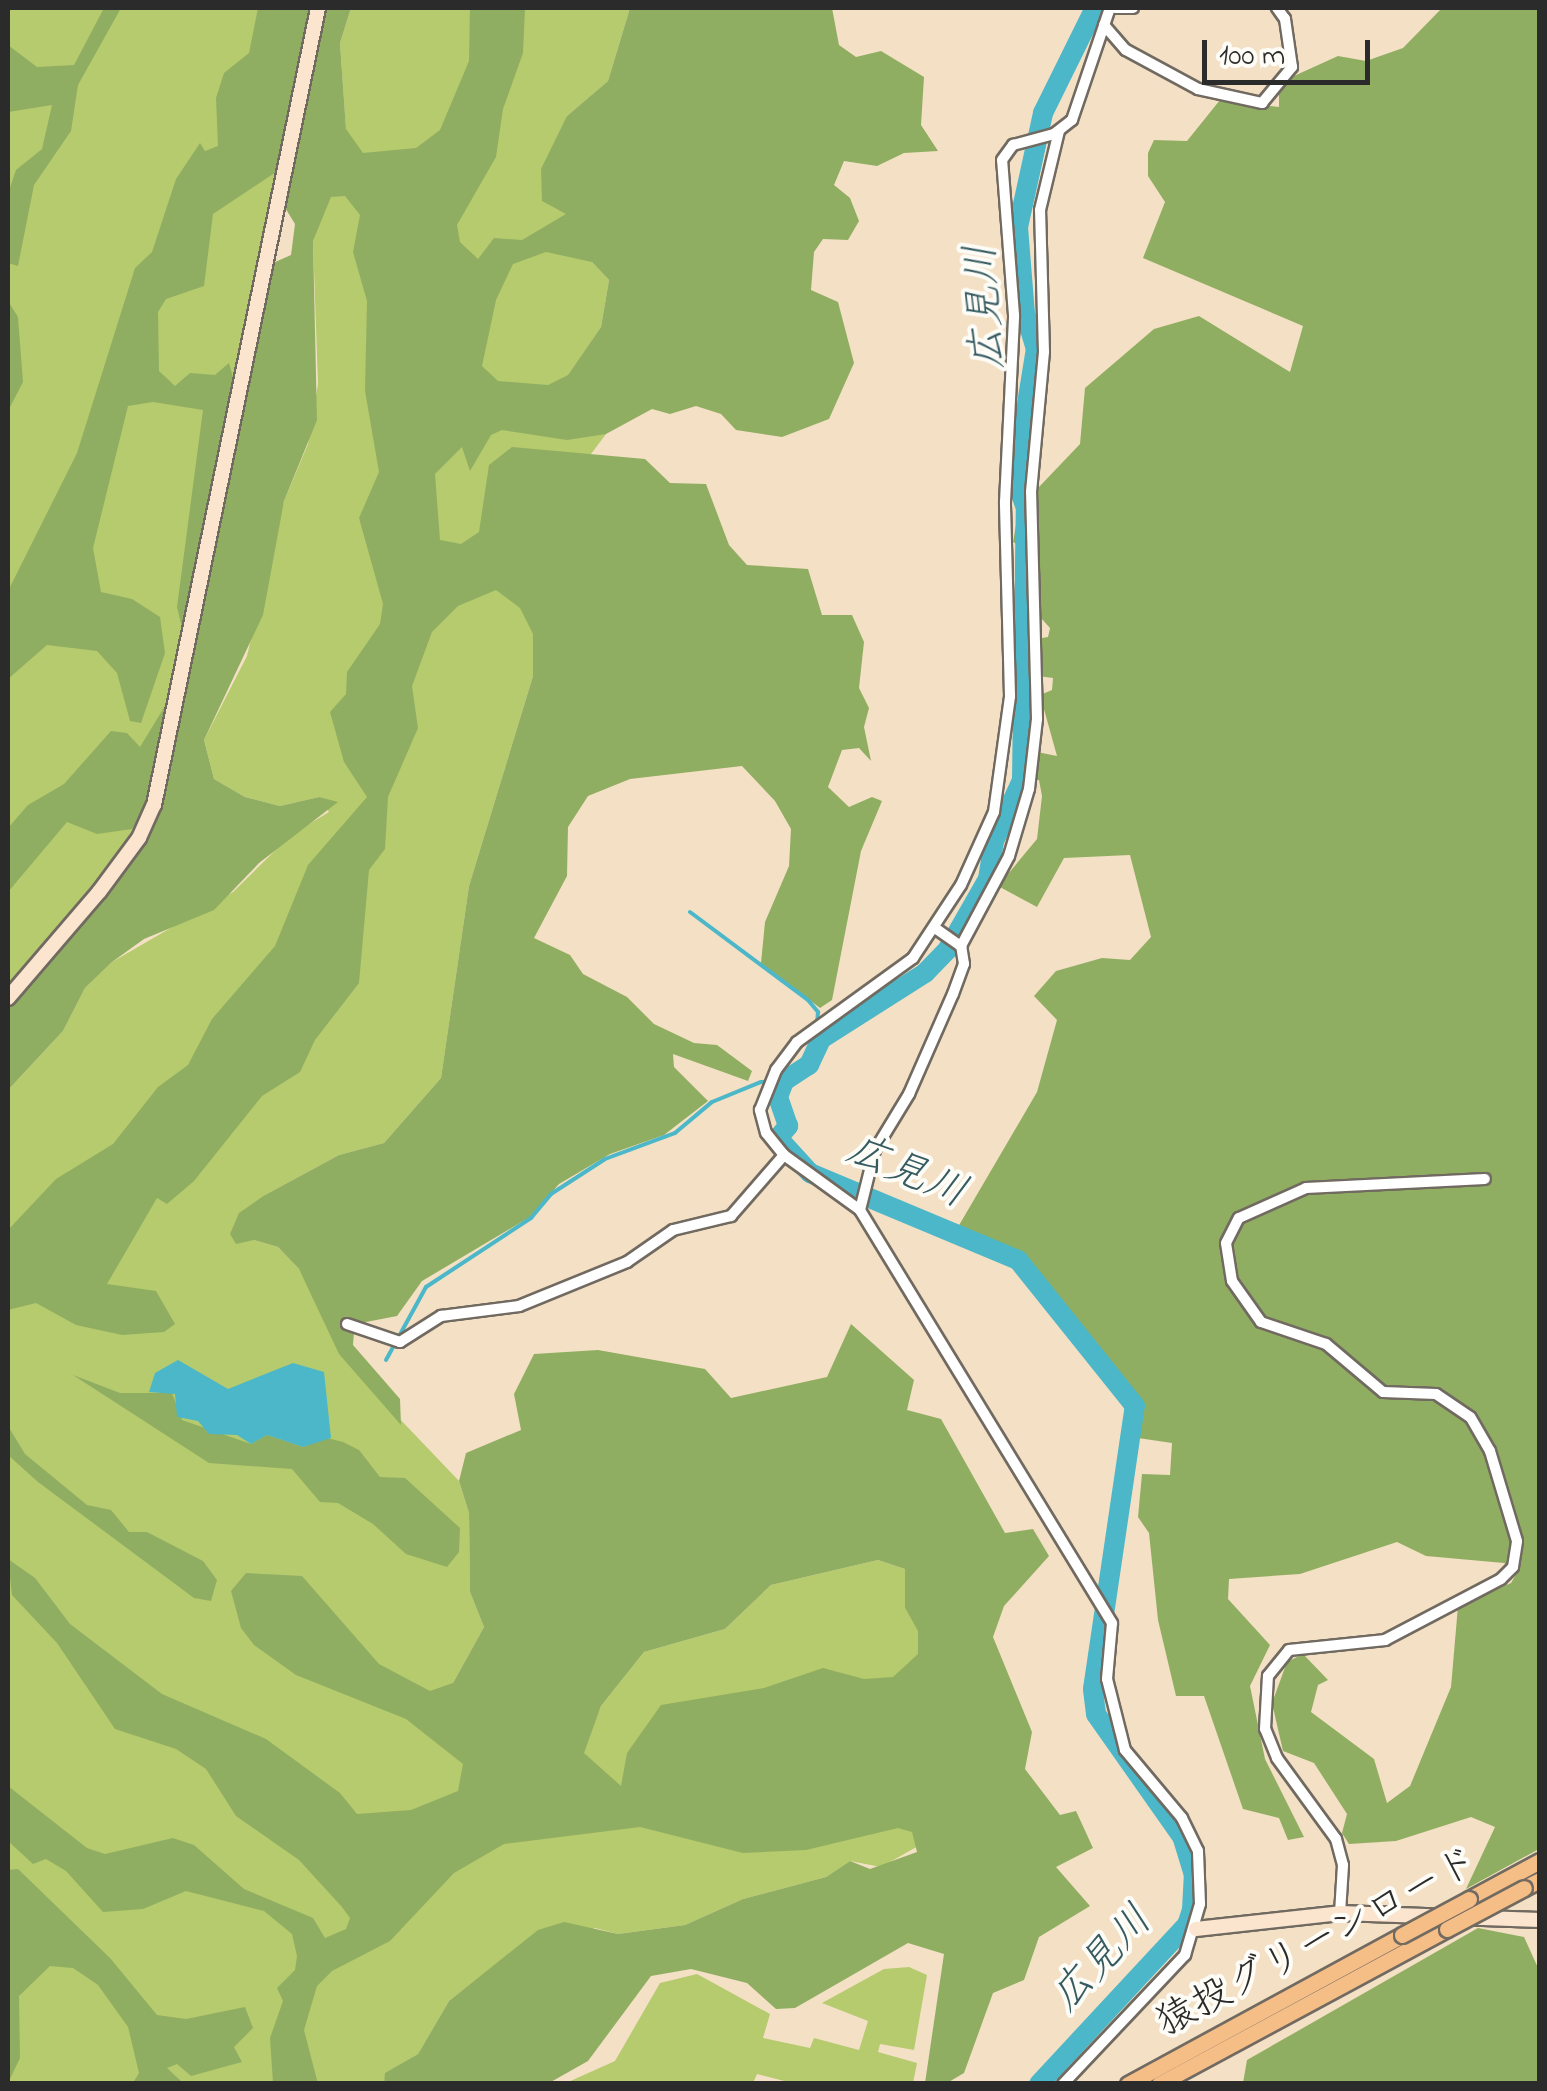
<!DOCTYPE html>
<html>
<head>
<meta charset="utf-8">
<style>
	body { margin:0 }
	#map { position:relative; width:1547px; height:2091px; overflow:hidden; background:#f4e0c5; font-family:"Indie Flower","Klee One",sans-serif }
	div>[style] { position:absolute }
	.green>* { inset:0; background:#b6ca6e }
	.forest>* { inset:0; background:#90ae61 }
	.water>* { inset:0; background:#4bb7c8 }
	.stream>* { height:4px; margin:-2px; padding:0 2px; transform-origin:2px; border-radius:2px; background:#4bb7c8 }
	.river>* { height:20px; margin:-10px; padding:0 10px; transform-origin:10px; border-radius:10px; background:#4bb7c8 }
	.roads { filter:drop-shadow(2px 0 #716a61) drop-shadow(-2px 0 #716a61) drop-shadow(0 2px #716a61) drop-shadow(0 -2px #716a61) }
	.street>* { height:10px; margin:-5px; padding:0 5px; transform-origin:5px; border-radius:5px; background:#fff }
	.secondary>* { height:14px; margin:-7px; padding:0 7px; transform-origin:7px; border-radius:7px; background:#fbe5cf }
	.primary>* { height:15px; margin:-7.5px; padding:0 7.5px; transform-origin:7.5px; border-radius:7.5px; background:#f6be87 }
	.bridges { filter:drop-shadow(2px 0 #716a61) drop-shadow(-2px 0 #716a61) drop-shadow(0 2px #716a61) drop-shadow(0 -2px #716a61) }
	.primary-bridge>* { height:15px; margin:-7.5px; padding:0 7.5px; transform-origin:7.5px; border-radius:7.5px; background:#f6be87 }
	span { translate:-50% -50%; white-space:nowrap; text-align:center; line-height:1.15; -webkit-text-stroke:8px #fdfcf7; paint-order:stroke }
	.street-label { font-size:40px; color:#2b2b2b }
	.water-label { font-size:42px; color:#365c62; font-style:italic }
	.frame { position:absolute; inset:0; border:10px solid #2b2b2b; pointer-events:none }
	.scale { position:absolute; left:1202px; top:40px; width:168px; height:45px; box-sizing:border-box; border:5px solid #2b2b2b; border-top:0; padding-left:12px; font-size:30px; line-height:35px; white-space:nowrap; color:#2b2b2b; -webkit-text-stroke:8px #fdfcf7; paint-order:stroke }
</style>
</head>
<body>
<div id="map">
	<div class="green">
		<i style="clip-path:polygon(8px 8px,312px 8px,146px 806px,91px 901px,8px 992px)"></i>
		<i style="clip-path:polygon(351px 8px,630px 8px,608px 81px,567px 116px,566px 214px,592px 262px,609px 280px,601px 327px,569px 374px,606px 434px,591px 454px,533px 634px,533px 676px,469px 886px,441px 1078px,384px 1143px,339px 1155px,265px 1195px,254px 1240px,278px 1247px,299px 1269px,375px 1393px,459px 1481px,469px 1513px,470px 1592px,484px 1627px,453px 1683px,583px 1753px,601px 1706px,644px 1652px,725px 1629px,771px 1585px,878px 1560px,905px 1569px,905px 1608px,918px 1630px,920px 1845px,881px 1867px,850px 1861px,826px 1877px,743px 1899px,685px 1925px,618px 1934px,595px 1928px,505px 1957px,449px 2001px,418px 2054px,386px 2073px,384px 2083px,8px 2084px,8px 1090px,63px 1031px,85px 988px,112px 962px,233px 892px,291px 835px,329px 812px,319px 797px,280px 806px,245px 797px,214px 779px,204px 740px,247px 656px,284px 501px,308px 444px,318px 384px,313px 241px,346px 130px,340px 43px)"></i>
		<i style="clip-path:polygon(909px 1967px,927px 1975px,914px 2050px,880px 2044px,878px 2052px,917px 2063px,913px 2083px,792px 2083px,757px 2074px,753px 2083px,566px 2083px,615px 2061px,660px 1983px,697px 1974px,770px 2014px,763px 2038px,810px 2048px,814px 2038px,859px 2050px,868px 2021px,822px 2003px,884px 1969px)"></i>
	</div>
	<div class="forest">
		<i style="clip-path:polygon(104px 8px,121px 8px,78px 85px,71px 131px,34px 185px,18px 266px,8px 263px,8px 193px,16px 170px,42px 149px,52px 105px,8px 112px,8px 45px,37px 67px,74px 65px)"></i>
		<i style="clip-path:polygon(258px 8px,312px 8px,279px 170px,213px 214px,204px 286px,166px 299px,158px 312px,159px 371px,175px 386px,190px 373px,215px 375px,229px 363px,234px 381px,183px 632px,177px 607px,203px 410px,153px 402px,128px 406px,93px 548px,101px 592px,132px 599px,160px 617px,165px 653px,141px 723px,130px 721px,117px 673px,97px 651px,47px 645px,8px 679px,8px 591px,77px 453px,135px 268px,152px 252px,176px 179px,200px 143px,205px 151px,218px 146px,216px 98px,224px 73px,249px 53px)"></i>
		<i style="clip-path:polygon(evenodd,323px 8px,351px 8px,340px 43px,346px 129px,363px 153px,416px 148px,440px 130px,469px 61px,470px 8px,525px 8px,523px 53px,503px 109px,496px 157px,457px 225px,460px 242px,478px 259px,494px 238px,522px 240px,566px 214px,542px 201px,541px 169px,567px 116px,608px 81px,630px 8px,832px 8px,839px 45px,856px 57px,881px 51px,924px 77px,921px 125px,938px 151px,904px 153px,877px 166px,844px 161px,834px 185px,850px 198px,859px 221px,848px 240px,823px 239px,814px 252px,811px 290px,838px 302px,854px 363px,829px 419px,782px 437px,736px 430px,721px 414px,696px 406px,670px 414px,652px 409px,606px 434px,567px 440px,502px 430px,491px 435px,470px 471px,462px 447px,435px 474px,440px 540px,461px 544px,479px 532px,489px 465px,512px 447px,645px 459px,670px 483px,706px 484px,729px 545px,747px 565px,808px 569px,822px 615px,852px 615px,864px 642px,859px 688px,869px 708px,864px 727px,871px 761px,859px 748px,842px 750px,828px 787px,849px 807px,872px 797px,882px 801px,861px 851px,832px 1000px,820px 1008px,761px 963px,765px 922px,789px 866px,791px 829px,775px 801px,742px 766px,630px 779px,588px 796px,568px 827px,567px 876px,534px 938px,570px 955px,583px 974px,627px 997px,654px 1024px,694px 1043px,717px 1045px,752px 1071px,748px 1081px,673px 1054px,674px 1067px,708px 1101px,664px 1135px,610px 1154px,559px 1184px,530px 1217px,422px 1281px,397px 1316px,366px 1322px,354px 1332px,353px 1345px,400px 1399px,401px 1425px,339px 1354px,299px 1269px,278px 1247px,254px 1240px,236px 1244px,230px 1234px,239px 1213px,265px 1195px,339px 1155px,384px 1143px,441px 1078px,469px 886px,533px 676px,533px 634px,520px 608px,496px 590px,458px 606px,432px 632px,412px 686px,418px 728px,388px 797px,385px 849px,369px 870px,359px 983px,315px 1040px,300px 1072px,262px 1096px,194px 1181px,167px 1204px,157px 1198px,107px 1284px,156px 1291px,175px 1324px,164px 1332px,122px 1335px,76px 1325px,36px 1303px,8px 1310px,8px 1230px,56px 1179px,113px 1144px,158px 1087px,188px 1065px,212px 1019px,275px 946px,308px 865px,367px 797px,344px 762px,330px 712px,346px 694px,347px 672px,380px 624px,383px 604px,359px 518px,379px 472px,365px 391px,367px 301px,353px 252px,360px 215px,345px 196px,331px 197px,313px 241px,317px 420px,284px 501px,263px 615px,204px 740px,214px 779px,245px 797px,280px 806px,319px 797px,338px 802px,259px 863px,214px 910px,144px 939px,112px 962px,85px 988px,63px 1031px,8px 1090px,8px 1007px,102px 900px,145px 839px,165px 792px,273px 263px,291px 255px,295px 224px,284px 206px,323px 8px,546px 252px,592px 262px,609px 280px,601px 327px,568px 375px,548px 385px,498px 381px,482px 366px,496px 300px,513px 264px,546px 252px)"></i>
		<i style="clip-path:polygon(1442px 8px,1539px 8px,1539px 1849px,1466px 1889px,1495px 1827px,1471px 1817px,1396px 1841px,1349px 1844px,1342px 1833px,1347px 1814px,1314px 1763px,1283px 1751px,1272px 1703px,1287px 1662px,1303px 1654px,1328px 1680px,1318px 1685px,1311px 1712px,1374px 1759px,1387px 1803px,1410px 1786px,1451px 1687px,1458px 1606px,1511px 1583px,1518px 1571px,1504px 1563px,1426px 1556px,1397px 1542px,1300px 1574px,1229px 1579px,1228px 1599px,1270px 1645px,1250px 1686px,1265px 1759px,1304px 1837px,1288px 1840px,1279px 1818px,1243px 1809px,1204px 1696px,1176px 1696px,1158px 1620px,1149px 1533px,1138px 1517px,1142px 1474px,1170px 1475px,1172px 1443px,1138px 1438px,1140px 1406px,1130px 1390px,1023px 1259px,958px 1227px,1037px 1092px,1057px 1020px,1034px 996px,1056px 971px,1102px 958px,1130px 960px,1151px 937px,1130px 855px,1064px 858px,1037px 907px,998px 886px,1037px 839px,1042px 796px,1039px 780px,1032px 780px,1037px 752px,1057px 756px,1040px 695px,1052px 690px,1053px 678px,1038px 676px,1036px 639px,1048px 637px,1050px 628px,1040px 617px,1040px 557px,1013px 542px,1019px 508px,1080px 444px,1085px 388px,1154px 329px,1199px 316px,1290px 372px,1303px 326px,1143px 258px,1165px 202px,1148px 176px,1148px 153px,1154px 140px,1187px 141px,1220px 100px,1279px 107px,1279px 94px,1294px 76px,1338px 56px,1366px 61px,1403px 48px)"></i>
		<i style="clip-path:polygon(8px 301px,18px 317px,23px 382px,8px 411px)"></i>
		<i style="clip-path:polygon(165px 706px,146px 806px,132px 829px,97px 834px,67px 822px,8px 892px,8px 828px,28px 805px,64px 784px,111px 731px,127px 733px,140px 747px)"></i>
		<i style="clip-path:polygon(evenodd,851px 1324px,914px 1380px,907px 1410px,941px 1419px,1005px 1533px,1033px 1529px,1049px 1556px,1004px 1606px,993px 1637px,1032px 1732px,1025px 1769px,1060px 1815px,1076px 1811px,1093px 1848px,1056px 1867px,1090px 1906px,1039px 1937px,1024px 1980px,993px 1993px,964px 2073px,947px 2083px,925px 2083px,944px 1954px,908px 1943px,795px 2008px,776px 2009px,747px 1983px,691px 1969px,651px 1976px,588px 2061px,549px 2083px,384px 2083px,385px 2073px,418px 2054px,449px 2001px,538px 1930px,564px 1922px,618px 1934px,685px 1925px,743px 1899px,826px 1877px,850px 1861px,870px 1869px,917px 1852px,912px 1832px,898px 1828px,806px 1850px,743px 1853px,640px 1827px,504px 1844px,454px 1873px,390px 1941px,332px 1971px,317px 1986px,304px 2030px,318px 2084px,273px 2083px,270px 2038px,283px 2001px,277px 1988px,295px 1970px,297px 1956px,292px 1934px,264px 1911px,186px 1891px,143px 1909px,103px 1912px,66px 1871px,46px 1859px,33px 1864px,8px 1841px,8px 1786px,87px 1848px,105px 1854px,173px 1838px,194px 1845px,244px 1889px,313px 1918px,325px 1938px,346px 1929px,350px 1918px,342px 1907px,299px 1860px,236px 1816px,206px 1769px,176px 1749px,115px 1729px,57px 1643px,12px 1595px,8px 1559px,35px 1578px,70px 1624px,162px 1694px,266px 1739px,340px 1793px,357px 1814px,411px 1810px,458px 1791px,463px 1764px,406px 1719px,296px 1675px,254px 1645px,241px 1628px,231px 1591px,246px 1573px,302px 1576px,379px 1664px,430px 1691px,453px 1683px,484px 1627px,470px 1592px,469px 1513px,459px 1481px,466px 1453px,521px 1430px,514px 1394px,534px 1354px,598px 1350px,705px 1369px,731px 1398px,827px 1377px,851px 1324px,878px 1560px,905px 1569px,905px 1608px,918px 1631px,918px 1654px,893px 1677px,864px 1679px,823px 1668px,764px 1688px,661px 1705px,627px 1753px,621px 1786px,584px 1753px,601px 1706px,644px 1652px,725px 1629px,771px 1585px,878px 1560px)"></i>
		<i style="clip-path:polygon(73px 1375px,120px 1393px,172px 1393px,182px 1420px,251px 1444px,267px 1435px,303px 1447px,323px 1437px,343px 1442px,359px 1450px,380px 1477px,405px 1478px,460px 1528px,459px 1552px,447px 1567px,406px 1554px,373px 1524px,338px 1503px,320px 1502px,292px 1469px,209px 1463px)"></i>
		<i style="clip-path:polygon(8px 1426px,25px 1454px,87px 1505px,111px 1510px,129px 1532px,147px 1532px,203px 1561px,217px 1580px,211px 1601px,194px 1598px,38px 1482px,8px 1455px)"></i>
		<i style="clip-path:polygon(18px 1869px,110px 1958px,157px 2015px,186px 2019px,245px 2007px,253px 2028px,234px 2047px,242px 2062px,191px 2076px,177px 2064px,167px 2068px,183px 2083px,133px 2083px,139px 2073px,128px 2027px,98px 1985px,73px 1968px,50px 1966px,19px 1996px,20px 2058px,8px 2083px,8px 1870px)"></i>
		<i style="clip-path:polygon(1478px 1928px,1524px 1937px,1539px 1970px,1539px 2083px,1243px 2083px,1247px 2060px)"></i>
	</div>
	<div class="water">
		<i style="clip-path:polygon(178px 1360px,228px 1389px,293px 1363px,324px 1372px,331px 1438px,303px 1447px,267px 1435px,251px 1444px,237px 1435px,209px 1434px,198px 1421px,177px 1417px,175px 1394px,149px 1392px,155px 1373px)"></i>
	</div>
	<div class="stream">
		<i style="left:690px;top:912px;width:147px;rotate:36.7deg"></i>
		<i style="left:808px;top:1000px;width:16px;rotate:50deg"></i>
		<i style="left:818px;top:1012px;width:11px;rotate:95deg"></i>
		<i style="left:386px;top:1360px;width:83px;rotate:-61.3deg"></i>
		<i style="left:426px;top:1287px;width:126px;rotate:-33.3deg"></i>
		<i style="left:531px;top:1218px;width:31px;rotate:-50deg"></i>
		<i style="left:551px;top:1194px;width:64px;rotate:-32.9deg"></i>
		<i style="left:605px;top:1159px;width:75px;rotate:-20.4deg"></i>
		<i style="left:675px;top:1133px;width:48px;rotate:-40deg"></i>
		<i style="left:712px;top:1102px;width:53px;rotate:-22.2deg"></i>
		<i style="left:761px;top:1082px;width:23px;rotate:-2deg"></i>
	</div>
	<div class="river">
		<i style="left:1039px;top:2084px;width:217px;rotate:-47.1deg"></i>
		<i style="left:1187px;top:1925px;width:16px;rotate:-72deg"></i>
		<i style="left:1192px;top:1910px;width:35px;rotate:-87deg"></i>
		<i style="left:1194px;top:1875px;width:39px;rotate:-107deg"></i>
		<i style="left:1183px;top:1838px;width:151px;rotate:-125.1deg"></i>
		<i style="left:1096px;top:1714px;width:25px;rotate:-97deg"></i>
		<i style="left:1093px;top:1689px;width:286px;rotate:-81.6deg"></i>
		<i style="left:1135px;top:1406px;width:187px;rotate:-128.7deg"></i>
		<i style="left:1018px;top:1260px;width:225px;rotate:-157.3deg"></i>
		<i style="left:810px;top:1173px;width:47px;rotate:-132.4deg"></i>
		<i style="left:778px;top:1138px;width:16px;rotate:-50deg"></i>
		<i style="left:788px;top:1126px;width:31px;rotate:-109deg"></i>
		<i style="left:778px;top:1097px;width:17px;rotate:-69deg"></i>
		<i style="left:784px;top:1081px;width:30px;rotate:-33deg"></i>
		<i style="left:809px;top:1065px;width:29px;rotate:-65deg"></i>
		<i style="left:821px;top:1039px;width:123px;rotate:-32.4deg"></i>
		<i style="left:925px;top:973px;width:33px;rotate:-46deg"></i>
		<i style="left:948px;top:949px;width:81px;rotate:-60.3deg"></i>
		<i style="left:988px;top:879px;width:38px;rotate:-81deg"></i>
		<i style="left:994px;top:841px;width:67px;rotate:-65.3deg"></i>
		<i style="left:1022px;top:780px;width:272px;rotate:-89.2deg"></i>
		<i style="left:1026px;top:508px;width:32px;rotate:-110deg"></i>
		<i style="left:1015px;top:478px;width:131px;rotate:-80.8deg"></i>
		<i style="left:1036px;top:349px;width:37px;rotate:-107deg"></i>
		<i style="left:1025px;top:314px;width:87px;rotate:-94.6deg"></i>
		<i style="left:1018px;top:227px;width:117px;rotate:-77.6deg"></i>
		<i style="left:1043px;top:113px;width:117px;rotate:-63.7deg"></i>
	</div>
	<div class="roads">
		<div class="street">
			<i style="left:1115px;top:8px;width:18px"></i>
			<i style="left:1104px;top:25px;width:33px;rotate:49deg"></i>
			<i style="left:1126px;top:50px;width:82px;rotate:28.4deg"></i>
			<i style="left:1198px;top:89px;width:66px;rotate:12.3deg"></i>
			<i style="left:1262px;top:103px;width:47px;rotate:-50.2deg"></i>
			<i style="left:1292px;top:67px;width:49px;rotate:-98.3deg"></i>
			<i style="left:1285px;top:19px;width:14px;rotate:-126deg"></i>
			<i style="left:935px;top:928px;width:32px;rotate:35deg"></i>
			<i style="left:860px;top:1210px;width:62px;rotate:-76deg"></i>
			<i style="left:875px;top:1150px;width:66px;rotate:-58.7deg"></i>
			<i style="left:909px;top:1094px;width:109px;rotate:-66.3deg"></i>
			<i style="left:953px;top:994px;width:32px;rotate:-70deg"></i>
			<i style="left:964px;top:964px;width:18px;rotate:-99deg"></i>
			<i style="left:961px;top:946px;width:102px;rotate:-61.9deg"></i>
			<i style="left:1009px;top:856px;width:70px;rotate:-73.4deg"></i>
			<i style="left:1029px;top:789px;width:70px;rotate:-83.5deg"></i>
			<i style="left:1037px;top:719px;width:227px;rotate:-91.5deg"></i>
			<i style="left:1031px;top:492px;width:141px;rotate:-84.7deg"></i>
			<i style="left:1044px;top:352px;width:142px;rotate:-91.6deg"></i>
			<i style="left:1040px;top:210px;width:81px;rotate:-76.5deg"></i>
			<i style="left:347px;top:1324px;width:56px;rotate:18.8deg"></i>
			<i style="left:400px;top:1342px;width:49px;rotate:-32.4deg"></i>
			<i style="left:441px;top:1316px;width:79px;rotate:-7.3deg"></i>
			<i style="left:519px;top:1306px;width:117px;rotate:-22.2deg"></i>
			<i style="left:627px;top:1262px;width:56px;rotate:-34.8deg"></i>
			<i style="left:673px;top:1230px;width:60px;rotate:-13.6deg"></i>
			<i style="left:731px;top:1216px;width:81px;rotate:-49deg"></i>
			<i style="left:1340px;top:1913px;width:48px;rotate:-86.4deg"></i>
			<i style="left:1343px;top:1865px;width:27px;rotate:-105deg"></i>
			<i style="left:1336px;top:1839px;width:100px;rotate:-126.1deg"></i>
			<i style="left:1277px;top:1758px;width:31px;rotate:-112deg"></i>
			<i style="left:1265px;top:1729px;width:53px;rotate:-86.8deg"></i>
			<i style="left:1268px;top:1676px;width:33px;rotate:-51deg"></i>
			<i style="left:1289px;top:1650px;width:97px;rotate:-5.9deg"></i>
			<i style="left:1385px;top:1640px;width:131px;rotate:-27.7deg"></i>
			<i style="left:1501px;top:1579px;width:17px;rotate:-45deg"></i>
			<i style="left:1513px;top:1567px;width:26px;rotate:-81deg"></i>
			<i style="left:1517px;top:1541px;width:94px;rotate:-106.7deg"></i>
			<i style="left:1490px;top:1451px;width:39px;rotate:-120deg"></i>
			<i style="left:1470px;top:1417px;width:41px;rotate:-145.9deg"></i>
			<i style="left:1436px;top:1394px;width:53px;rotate:-177.8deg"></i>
			<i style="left:1383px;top:1392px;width:75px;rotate:-139.9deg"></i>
			<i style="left:1326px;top:1344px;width:69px;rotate:-161.3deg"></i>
			<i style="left:1261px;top:1322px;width:50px;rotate:-125.3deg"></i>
			<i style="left:1232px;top:1281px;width:38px;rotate:-99deg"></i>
			<i style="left:1226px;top:1243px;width:28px;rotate:-63deg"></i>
			<i style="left:1239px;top:1218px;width:73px;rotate:-24.1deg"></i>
			<i style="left:1306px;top:1188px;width:179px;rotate:-2.9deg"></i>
			<i style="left:1063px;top:2084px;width:178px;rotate:-46.6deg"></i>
			<i style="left:1185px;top:1955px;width:53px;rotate:-73.6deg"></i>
			<i style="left:1200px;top:1904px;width:53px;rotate:-92.2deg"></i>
			<i style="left:1198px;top:1851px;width:37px;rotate:-116deg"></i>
			<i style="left:1182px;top:1818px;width:89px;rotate:-130deg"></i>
			<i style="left:1125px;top:1750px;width:73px;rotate:-104.2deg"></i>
			<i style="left:1107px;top:1679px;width:56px;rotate:-84.9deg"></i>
			<i style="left:1112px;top:1623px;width:484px;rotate:-121.4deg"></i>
			<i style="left:860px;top:1210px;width:94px;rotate:-144.1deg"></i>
			<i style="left:784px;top:1155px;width:28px;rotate:-129deg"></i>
			<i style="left:766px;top:1133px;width:24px;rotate:-105deg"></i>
			<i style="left:760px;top:1110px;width:43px;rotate:-68.2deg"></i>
			<i style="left:776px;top:1070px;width:35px;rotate:-53deg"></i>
			<i style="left:797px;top:1042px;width:143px;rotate:-35.9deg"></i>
			<i style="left:913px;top:958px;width:87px;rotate:-56.7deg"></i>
			<i style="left:961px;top:885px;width:80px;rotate:-65.7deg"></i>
			<i style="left:994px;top:812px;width:117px;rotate:-82.1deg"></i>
			<i style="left:1010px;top:696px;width:194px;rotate:-91.5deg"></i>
			<i style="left:1005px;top:502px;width:187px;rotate:-87.2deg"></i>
			<i style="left:1014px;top:315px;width:155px;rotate:-94.4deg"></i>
			<i style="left:1002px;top:160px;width:19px;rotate:-54deg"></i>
			<i style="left:1013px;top:145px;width:42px;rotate:-15deg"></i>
			<i style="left:1054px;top:134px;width:23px;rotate:-38deg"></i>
			<i style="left:1072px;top:120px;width:118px;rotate:-71.3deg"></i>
		</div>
		<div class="secondary">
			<i style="left:8px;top:998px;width:140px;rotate:-49.4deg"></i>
			<i style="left:99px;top:892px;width:67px;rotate:-53.5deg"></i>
			<i style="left:139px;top:838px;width:36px;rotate:-66deg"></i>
			<i style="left:154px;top:805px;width:814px;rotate:-78.37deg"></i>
			<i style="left:1196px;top:1929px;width:145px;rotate:-6.3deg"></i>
			<i style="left:1340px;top:1913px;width:200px;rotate:2deg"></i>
		</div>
		<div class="primary">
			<i style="left:1524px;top:1888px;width:18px;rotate:-27deg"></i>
			<i style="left:1469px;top:1899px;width:81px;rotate:-28.2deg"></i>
			<i style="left:1128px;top:2084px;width:312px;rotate:-28.5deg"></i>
			<i style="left:1159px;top:2084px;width:327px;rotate:-28.3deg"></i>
		</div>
	</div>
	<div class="bridges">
		<div class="primary-bridge">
			<i style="left:1447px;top:1929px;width:87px;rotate:-28deg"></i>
			<i style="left:1402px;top:1935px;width:76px;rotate:-28.2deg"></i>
		</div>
	</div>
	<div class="street-label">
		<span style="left:1318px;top:1944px;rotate:-28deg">猿投グリーンロード</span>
	</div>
	<div class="water-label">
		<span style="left:987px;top:307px;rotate:-94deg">広見川</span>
		<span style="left:906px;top:1173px;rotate:23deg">広見川</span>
		<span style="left:1103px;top:1960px;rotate:-47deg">広見川</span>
	</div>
	<div class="frame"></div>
	<div class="scale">100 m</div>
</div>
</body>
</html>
